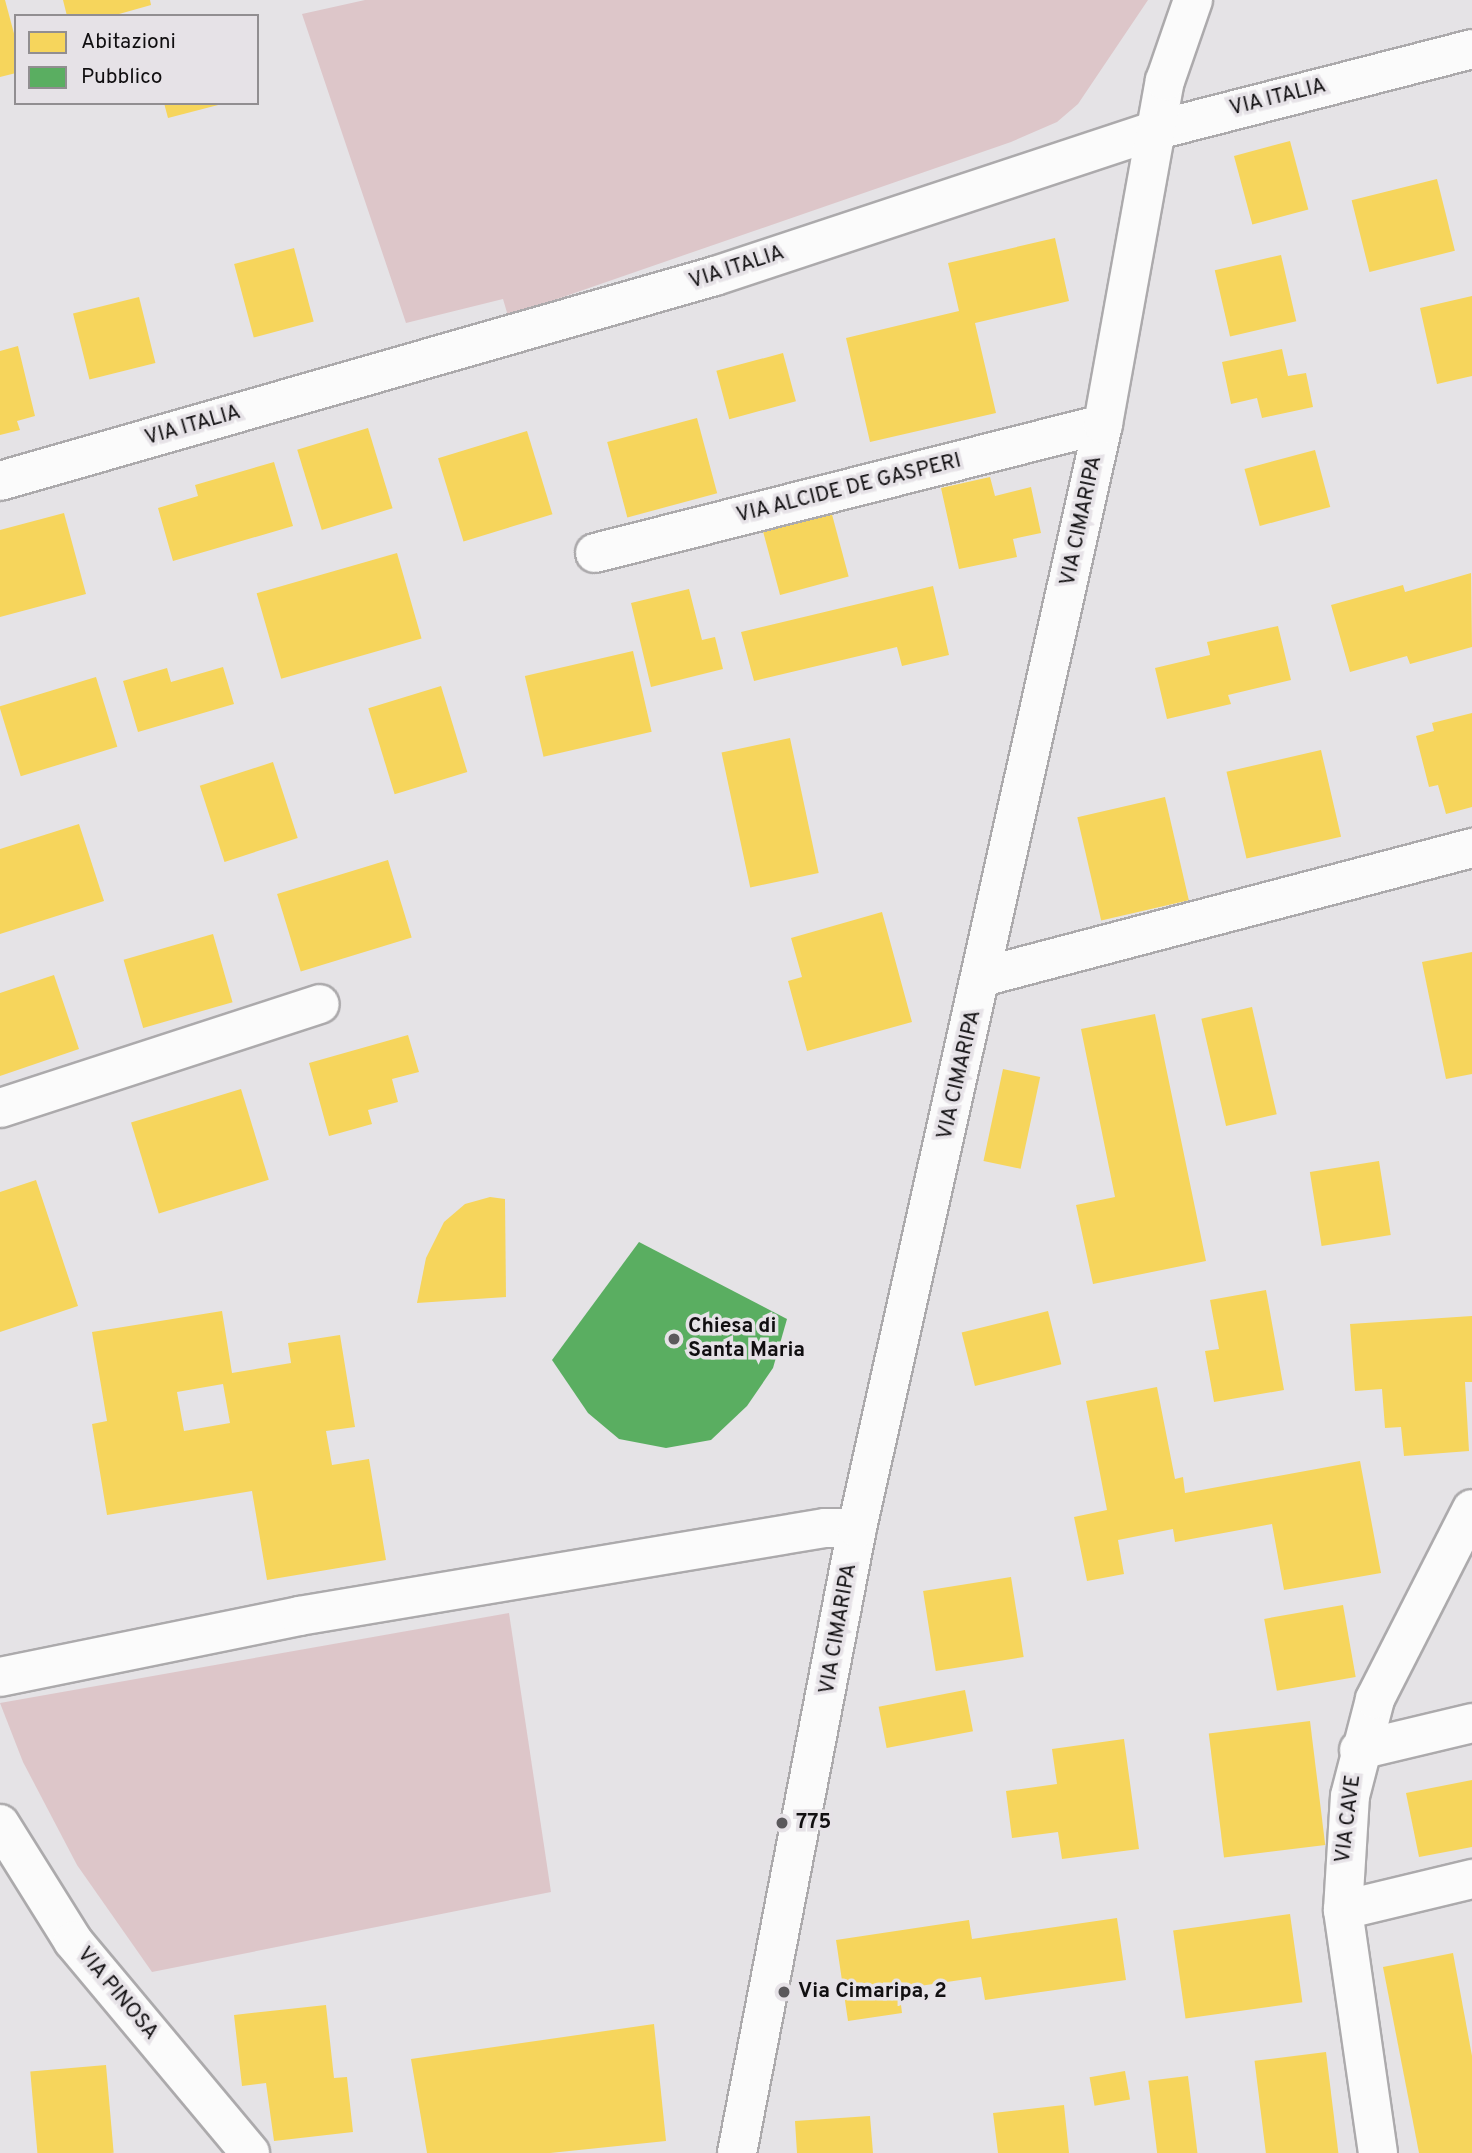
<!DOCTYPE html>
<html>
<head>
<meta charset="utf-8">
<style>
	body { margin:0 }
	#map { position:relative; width:1472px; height:2153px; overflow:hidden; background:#e5e3e6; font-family:Overpass,sans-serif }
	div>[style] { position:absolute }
	.green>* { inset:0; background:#ddc6c9 }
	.homes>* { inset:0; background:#f6d55c; transform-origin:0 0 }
	.public>* { inset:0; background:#5aae61 }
	.roads { filter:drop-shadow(2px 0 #acaaac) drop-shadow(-2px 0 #acaaac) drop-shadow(0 2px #acaaac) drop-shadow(0 -2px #acaaac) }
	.minor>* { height:38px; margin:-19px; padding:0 19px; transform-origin:19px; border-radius:19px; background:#fbfbfb }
	.dots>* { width:19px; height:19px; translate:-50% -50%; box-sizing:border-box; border:4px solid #e6e2e7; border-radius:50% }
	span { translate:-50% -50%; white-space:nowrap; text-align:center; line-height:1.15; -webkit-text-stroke:7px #e6e2e7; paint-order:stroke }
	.street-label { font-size:21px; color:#110f11 }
	.poi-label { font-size:21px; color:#110f11; font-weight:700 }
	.left { translate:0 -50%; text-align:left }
	.legend { position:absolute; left:14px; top:14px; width:245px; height:91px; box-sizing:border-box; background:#e6e2e7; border:2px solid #918e91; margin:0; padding:9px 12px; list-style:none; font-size:21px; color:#110f11 }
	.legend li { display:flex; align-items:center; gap:14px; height:35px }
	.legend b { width:35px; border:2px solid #918e91 }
</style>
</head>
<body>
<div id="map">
	<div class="green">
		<i style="clip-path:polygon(365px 0,1148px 0,1078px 104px,1057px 122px,1011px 142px,508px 316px,503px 299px,406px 323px,302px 14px)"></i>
		<i style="clip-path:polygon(509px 1613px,551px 1892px,152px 1972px,77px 1865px,23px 1762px,0 1703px)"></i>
	</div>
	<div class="homes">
		<i style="clip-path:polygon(0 0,5px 0,16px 41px,16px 73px,0 77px)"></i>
		<i style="clip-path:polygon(63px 0,150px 0,151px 5px,112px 16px,67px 16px)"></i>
		<i style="clip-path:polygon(164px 103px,222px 103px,222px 104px,168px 118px)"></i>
		<i style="left:1290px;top:141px;width:71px;height:58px;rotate:75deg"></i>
		<i style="left:1437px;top:179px;width:74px;height:88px;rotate:76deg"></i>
		<i style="clip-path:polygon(1055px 238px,1069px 301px,975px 323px,996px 413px,870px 442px,846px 338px,959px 311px,948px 263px)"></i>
		<i style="left:294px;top:248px;width:76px;height:62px;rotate:75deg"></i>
		<i style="left:1281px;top:255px;width:68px;height:68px;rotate:77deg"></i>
		<i style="clip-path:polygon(1472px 296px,1472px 376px,1437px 384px,1420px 308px)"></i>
		<i style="left:139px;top:297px;width:68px;height:68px;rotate:76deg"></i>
		<i style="clip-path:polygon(18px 346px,35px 416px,17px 421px,20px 430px,0 435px,0 351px)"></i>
		<i style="clip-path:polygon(1282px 349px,1288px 376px,1306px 373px,1313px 407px,1262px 418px,1257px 398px,1231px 404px,1222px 362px)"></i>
		<i style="left:783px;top:353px;width:50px;height:69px;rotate:75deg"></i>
		<i style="left:697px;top:418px;width:78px;height:93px;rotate:75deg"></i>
		<i style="left:368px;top:428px;width:84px;height:74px;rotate:73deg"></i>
		<i style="left:527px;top:431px;width:87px;height:93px;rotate:73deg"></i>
		<i style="left:1315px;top:450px;width:59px;height:73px;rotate:75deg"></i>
		<i style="clip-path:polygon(274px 462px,293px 526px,173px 561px,158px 508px,198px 496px,195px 485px)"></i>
		<i style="clip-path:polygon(990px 477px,995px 496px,1031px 487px,1041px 533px,1013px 539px,1017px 557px,959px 569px,941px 488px)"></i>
		<i style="left:830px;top:507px;width:72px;height:71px;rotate:75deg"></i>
		<i style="clip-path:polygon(64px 513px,86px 594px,0 617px,0 530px)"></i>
		<i style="left:397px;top:553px;width:89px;height:146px;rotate:74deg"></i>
		<i style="clip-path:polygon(1471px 573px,1472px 647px,1410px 664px,1407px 656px,1350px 672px,1331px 605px,1403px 585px,1405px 592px)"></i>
		<i style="clip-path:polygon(933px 586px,949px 655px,902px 666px,897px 647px,754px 681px,741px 632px)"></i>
		<i style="clip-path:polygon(689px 589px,702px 640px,715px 637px,723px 669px,651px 687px,631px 603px)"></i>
		<i style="clip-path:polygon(1278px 626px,1291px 680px,1228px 695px,1231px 704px,1167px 719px,1155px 668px,1210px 655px,1207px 642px)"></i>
		<i style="left:633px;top:651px;width:83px;height:111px;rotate:77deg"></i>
		<i style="clip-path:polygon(223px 667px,234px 704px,138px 732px,123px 681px,167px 668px,171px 682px)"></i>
		<i style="left:96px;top:677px;width:73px;height:101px;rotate:73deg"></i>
		<i style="left:441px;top:686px;width:90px;height:76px;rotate:73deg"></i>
		<i style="clip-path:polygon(1472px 713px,1472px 807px,1446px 814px,1438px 785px,1429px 787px,1416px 736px,1434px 731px,1432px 723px)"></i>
		<i style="left:790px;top:738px;width:138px;height:70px;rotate:78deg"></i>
		<i style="left:1321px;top:750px;width:89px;height:97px;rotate:77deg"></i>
		<i style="left:273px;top:762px;width:80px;height:77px;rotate:72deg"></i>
		<i style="left:1165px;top:797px;width:106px;height:90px;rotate:77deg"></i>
		<i style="clip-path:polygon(79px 824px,104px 901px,0 934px,0 849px)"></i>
		<i style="left:388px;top:860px;width:81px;height:116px;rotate:73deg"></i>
		<i style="clip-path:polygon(882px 912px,912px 1022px,807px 1051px,788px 981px,802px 977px,791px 938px)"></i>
		<i style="left:213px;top:934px;width:71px;height:93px;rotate:74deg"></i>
		<i style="clip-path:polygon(1472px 952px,1472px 1074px,1446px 1079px,1422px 962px)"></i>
		<i style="clip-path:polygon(54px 975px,79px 1049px,0 1076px,0 993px)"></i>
		<i style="left:1252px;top:1007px;width:110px;height:52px;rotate:77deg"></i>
		<i style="clip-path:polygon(1155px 1014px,1206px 1261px,1093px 1284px,1076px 1205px,1115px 1197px,1081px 1029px)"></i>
		<i style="clip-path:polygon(408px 1035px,419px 1072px,392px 1079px,398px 1102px,368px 1110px,372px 1124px,329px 1136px,309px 1063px)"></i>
		<i style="left:1003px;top:1069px;width:38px;height:94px;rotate:12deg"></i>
		<i style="left:241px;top:1089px;width:95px;height:115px;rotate:73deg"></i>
		<i style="left:1379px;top:1161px;width:75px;height:70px;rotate:81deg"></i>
		<i style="clip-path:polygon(36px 1180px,78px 1306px,0 1332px,0 1192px)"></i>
		<i style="clip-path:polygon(490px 1197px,505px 1199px,506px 1297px,417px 1303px,426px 1258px,444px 1222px,465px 1204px)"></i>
		<i style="clip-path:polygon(1266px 1290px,1284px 1390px,1214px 1402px,1205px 1351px,1219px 1349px,1210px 1300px)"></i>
		<i style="clip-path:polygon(evenodd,222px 1311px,232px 1373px,291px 1363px,288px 1343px,340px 1335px,355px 1427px,326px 1431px,332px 1465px,369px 1459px,386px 1560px,267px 1580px,252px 1491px,107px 1515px,92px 1424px,107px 1421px,92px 1332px,222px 1311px,223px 1384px,230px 1423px,184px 1431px,177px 1392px,223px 1384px)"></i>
		<i style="left:1048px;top:1311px;width:55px;height:89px;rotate:76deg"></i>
		<i style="clip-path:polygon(1472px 1316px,1472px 1382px,1465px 1382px,1469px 1451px,1404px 1456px,1401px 1427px,1385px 1428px,1382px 1389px,1355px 1391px,1350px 1324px)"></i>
		<i style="clip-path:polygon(1157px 1387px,1175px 1479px,1183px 1477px,1185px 1493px,1360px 1461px,1381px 1573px,1284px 1590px,1272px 1524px,1175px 1542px,1173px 1529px,1118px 1540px,1124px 1574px,1087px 1581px,1074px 1517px,1107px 1510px,1086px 1401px)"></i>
		<i style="left:1011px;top:1577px;width:81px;height:89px;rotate:81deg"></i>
		<i style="left:1343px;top:1605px;width:73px;height:80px;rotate:80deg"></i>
		<i style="left:965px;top:1690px;width:42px;height:88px;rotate:79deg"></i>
		<i style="left:1310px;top:1721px;width:125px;height:102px;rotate:83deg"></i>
		<i style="clip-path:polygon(1124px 1739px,1139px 1849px,1062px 1859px,1058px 1832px,1012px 1838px,1006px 1791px,1057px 1784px,1052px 1749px)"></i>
		<i style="clip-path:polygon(1472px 1780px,1472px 1847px,1419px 1857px,1406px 1793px)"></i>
		<i style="left:1290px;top:1914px;width:89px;height:118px;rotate:82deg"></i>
		<i style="clip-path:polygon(1117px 1918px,1126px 1980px,985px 2000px,981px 1977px,899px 1989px,902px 2013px,848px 2021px,836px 1940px,969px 1920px,972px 1939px)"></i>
		<i style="clip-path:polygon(1453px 1953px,1472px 2056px,1472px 2153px,1419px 2153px,1383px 1967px)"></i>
		<i style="clip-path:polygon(326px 2005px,334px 2078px,347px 2077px,353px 2132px,274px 2141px,266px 2083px,242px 2086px,234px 2015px)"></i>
		<i style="clip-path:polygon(654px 2024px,666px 2141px,550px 2153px,427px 2153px,411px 2059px)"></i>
		<i style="left:1326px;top:2052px;width:102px;height:72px;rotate:83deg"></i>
		<i style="left:106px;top:2065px;width:88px;height:76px;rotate:85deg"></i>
		<i style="left:1125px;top:2071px;width:29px;height:36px;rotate:80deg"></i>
		<i style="left:1188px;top:2076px;width:78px;height:40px;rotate:83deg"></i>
		<i style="clip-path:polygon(1064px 2105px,1069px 2153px,998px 2153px,993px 2113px)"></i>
		<i style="clip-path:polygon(870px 2116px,873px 2153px,797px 2153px,795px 2121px)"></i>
	</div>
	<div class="public">
		<i style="clip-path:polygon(639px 1242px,787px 1319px,773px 1368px,747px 1406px,711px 1440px,666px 1448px,619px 1439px,588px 1413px,552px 1360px)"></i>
	</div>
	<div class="roads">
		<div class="minor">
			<i style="left:0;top:481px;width:744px;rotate:-16deg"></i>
			<i style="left:715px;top:276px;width:465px;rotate:-18.3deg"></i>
			<i style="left:1157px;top:130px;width:325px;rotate:-14.4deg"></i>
			<i style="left:595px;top:553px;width:524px;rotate:-14.25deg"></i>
			<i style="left:982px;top:977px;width:507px;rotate:-14.75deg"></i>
			<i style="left:0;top:1108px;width:336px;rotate:-18deg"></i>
			<i style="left:0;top:1677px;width:305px;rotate:-11.5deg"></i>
			<i style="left:299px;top:1616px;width:533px;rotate:-9.5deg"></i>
			<i style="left:825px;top:1528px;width:32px"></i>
			<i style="left:1359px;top:1750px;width:116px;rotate:-13.4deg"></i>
			<i style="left:0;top:1824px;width:138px;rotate:58deg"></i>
			<i style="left:73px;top:1941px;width:276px;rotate:50.1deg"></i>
			<i style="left:1343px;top:1910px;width:133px;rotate:-13.5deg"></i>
			<i style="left:737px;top:2153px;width:636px;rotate:-79.13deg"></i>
			<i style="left:857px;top:1528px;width:1131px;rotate:-77.44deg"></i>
			<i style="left:1103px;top:424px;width:349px;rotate:-79.8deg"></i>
			<i style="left:1165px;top:81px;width:86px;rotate:-70.9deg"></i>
			<i style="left:1378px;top:2153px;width:246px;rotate:-98.2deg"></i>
			<i style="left:1343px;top:1910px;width:114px;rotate:-86.5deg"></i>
			<i style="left:1350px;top:1796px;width:100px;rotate:-75.5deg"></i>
			<i style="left:1375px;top:1699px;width:213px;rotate:-63deg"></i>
		</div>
	</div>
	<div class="dots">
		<i style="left:674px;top:1339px;background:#5b595c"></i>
		<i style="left:782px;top:1823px;background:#5b595c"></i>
		<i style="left:784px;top:1992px;background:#5b595c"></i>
	</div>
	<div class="street-label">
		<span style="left:1278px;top:98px;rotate:-14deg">VIA ITALIA</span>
		<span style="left:737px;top:268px;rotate:-18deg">VIA ITALIA</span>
		<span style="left:193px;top:426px;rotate:-16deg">VIA ITALIA</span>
		<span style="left:849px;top:489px;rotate:-14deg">VIA ALCIDE DE GASPERI</span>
		<span style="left:1082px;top:521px;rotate:-78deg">VIA CIMARIPA</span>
		<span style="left:960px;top:1075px;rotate:-77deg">VIA CIMARIPA</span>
		<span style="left:839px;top:1629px;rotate:-80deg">VIA CIMARIPA</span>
		<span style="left:1349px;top:1819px;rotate:-83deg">VIA CAVE</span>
		<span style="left:117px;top:1994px;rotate:50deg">VIA PINOSA</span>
	</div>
	<div class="poi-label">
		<span class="left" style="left:688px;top:1339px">Chiesa di<br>Santa Maria</span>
		<span class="left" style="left:796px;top:1823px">775</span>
		<span class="left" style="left:798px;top:1992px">Via Cimaripa, 2</span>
	</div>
	<ul class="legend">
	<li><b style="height:19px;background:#f6d55c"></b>Abitazioni</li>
	<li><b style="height:19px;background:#5aae61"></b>Pubblico</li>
	</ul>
</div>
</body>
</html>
